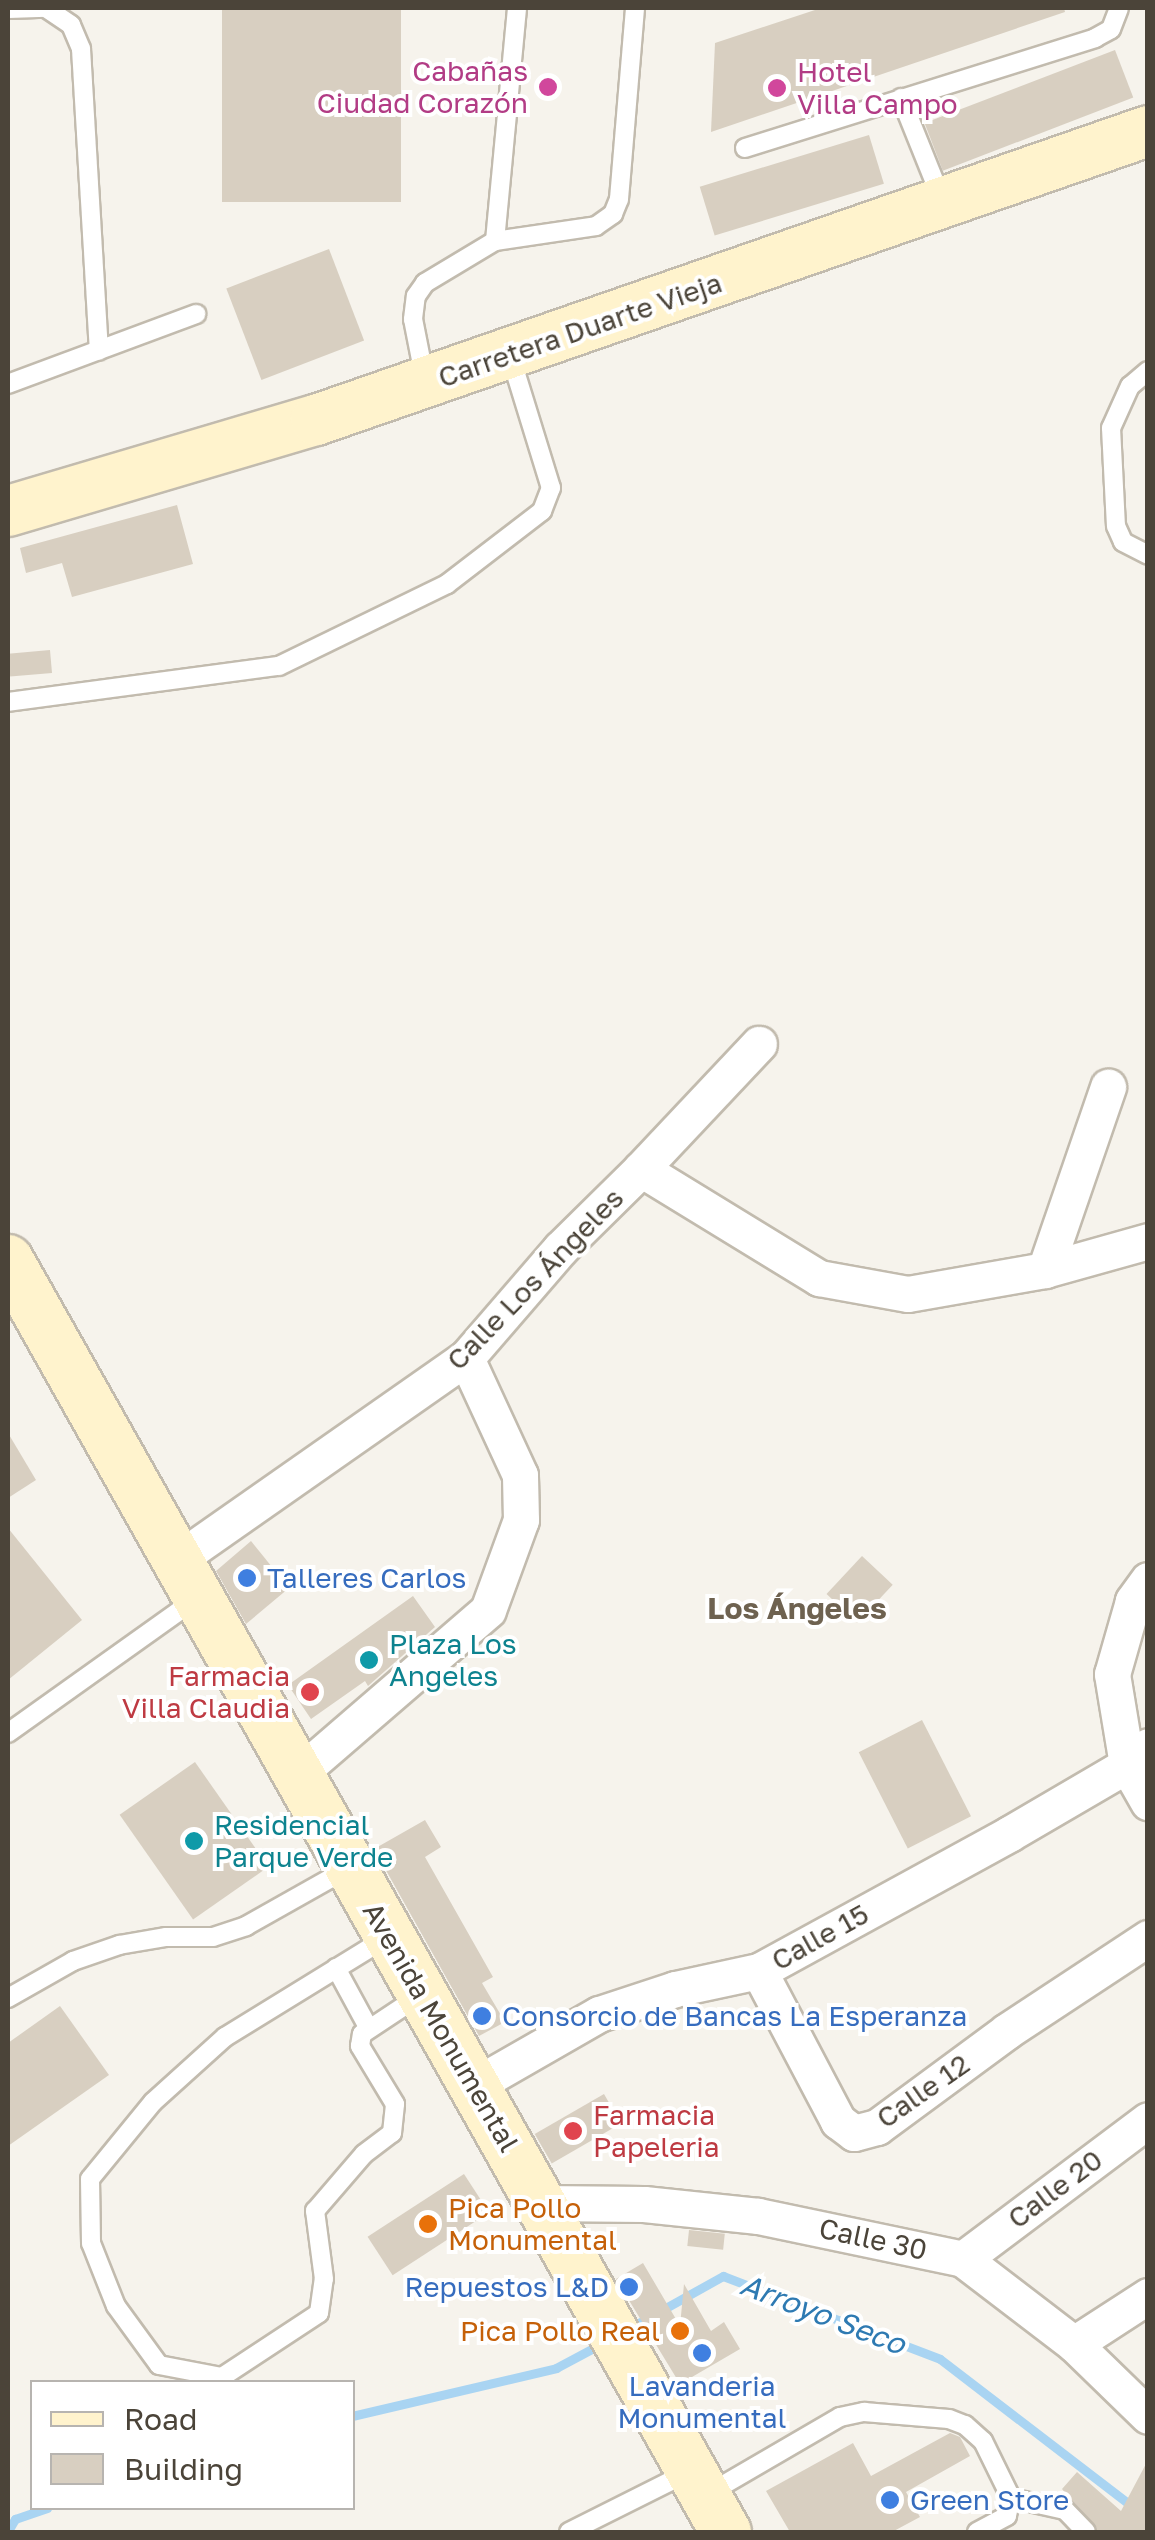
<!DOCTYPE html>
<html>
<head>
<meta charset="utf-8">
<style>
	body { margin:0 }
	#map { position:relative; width:1155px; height:2540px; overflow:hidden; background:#f6f3ec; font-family:"Golos Text",sans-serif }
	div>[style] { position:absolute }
	.stream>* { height:9px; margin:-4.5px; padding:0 4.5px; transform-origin:4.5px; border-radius:4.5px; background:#a9d4f2 }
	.building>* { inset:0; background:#d8cfc1; transform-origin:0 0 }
	.roads { filter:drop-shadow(2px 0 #c2bbae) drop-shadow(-2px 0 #c2bbae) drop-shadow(0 2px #c2bbae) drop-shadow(0 -2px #c2bbae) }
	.lane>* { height:18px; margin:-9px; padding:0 9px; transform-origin:9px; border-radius:9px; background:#fff }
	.street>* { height:35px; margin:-17.5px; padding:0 17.5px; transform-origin:17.5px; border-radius:17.5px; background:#fff }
	.secondary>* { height:50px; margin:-25px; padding:0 25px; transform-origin:25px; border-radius:25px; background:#fff3cd }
	.dots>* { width:28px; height:28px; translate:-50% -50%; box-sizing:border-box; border:5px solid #fff; border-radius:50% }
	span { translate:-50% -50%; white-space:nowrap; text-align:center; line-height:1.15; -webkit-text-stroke:8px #fff; paint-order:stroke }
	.hotel-label { font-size:28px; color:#b23c85 }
	.right { translate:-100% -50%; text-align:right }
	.left { translate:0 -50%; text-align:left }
	.street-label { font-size:28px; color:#4b4439 }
	.shop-label { font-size:28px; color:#366cbe }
	.culture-label { font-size:28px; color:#0d838f }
	.health-label { font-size:28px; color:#be3a42 }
	.food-label { font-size:28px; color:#c56008 }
	.neighbourhood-label { font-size:30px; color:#6e6250; font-weight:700 }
	.water-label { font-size:30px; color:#2e7ab2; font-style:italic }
	.frame { position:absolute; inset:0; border:10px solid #4b4439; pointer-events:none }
	.legend { position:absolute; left:30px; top:2380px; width:325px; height:130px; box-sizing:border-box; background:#fff; border:2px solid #b7b4b0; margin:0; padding:12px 18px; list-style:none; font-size:30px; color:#4b4439 }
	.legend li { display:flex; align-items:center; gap:20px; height:50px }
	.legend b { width:50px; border:2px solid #b7b4b0 }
</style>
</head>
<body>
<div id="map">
	<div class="stream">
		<i style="left:628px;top:2329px;width:109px;rotate:-29.2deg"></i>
		<i style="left:723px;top:2276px;width:232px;rotate:20.9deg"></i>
		<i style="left:940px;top:2359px;width:243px;rotate:37.5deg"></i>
		<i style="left:352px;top:2416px;width:210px;rotate:-13.2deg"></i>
		<i style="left:556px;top:2368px;width:51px;rotate:-28.1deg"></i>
		<i style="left:8px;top:2531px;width:14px;rotate:-60deg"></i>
		<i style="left:15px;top:2519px;width:34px;rotate:-19deg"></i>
	</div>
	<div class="building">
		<i style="left:222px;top:8px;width:179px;height:194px"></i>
		<i style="clip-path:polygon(821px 8px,1064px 8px,1065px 12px,711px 132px,715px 43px)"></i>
		<i style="left:1115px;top:50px;width:51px;height:204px;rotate:69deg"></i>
		<i style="left:869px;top:135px;width:51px;height:177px;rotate:73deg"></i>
		<i style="left:329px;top:249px;width:98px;height:110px;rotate:69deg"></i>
		<i style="clip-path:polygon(177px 505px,193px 564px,72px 597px,62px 563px,26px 573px,20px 548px)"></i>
		<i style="left:50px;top:650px;width:23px;height:42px;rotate:85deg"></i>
		<i style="clip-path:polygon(8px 1433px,36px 1480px,8px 1498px)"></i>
		<i style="clip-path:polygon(8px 1528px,82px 1620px,8px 1680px)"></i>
		<i style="clip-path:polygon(251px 1541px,289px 1588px,246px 1624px,216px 1571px)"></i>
		<i style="left:862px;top:1556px;width:42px;height:52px;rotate:43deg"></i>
		<i style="clip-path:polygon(413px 1596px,435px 1627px,368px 1686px,365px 1681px,311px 1719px,288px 1685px)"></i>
		<i style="left:922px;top:1720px;width:108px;height:71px;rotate:63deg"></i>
		<i style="left:195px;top:1762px;width:128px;height:92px;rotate:55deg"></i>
		<i style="clip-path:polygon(425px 1820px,441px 1847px,425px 1857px,493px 1977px,482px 1983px,505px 2022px,479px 2036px,374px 1849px)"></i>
		<i style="clip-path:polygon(60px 2006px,109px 2075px,8px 2146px,8px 2043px)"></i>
		<i style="left:604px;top:2094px;width:34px;height:80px;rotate:60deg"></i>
		<i style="left:464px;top:2174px;width:46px;height:115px;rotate:57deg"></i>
		<i style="left:689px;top:2230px;width:36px;height:16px;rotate:6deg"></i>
		<i style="clip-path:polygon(643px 2263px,680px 2326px,684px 2284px,711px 2331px,724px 2322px,740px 2349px,680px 2384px,616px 2279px)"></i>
		<i style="clip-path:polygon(950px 2433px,960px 2437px,970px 2456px,906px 2492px,920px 2517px,892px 2532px,790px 2532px,766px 2491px,853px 2443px,871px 2476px)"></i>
		<i style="clip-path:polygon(1148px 2460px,1148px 2532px,1098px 2532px,1062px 2489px,1077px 2472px,1121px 2511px)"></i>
	</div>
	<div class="roads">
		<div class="lane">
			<i style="left:8px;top:9px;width:38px;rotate:-2deg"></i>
			<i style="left:46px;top:8px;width:30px;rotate:34deg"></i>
			<i style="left:71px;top:25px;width:26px;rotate:67deg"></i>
			<i style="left:81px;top:49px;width:302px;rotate:86.6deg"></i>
			<i style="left:901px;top:98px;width:110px;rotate:68.1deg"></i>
			<i style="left:745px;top:148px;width:367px;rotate:-17.4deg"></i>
			<i style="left:1095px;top:38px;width:18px;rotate:-29deg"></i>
			<i style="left:1111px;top:29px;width:22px;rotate:-69deg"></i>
			<i style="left:495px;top:241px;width:234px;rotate:-84.6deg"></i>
			<i style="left:1148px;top:371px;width:23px;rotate:140deg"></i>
			<i style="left:1130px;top:386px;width:46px;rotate:114.3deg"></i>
			<i style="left:1111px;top:428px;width:98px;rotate:87.1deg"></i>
			<i style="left:1116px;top:526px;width:17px;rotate:66deg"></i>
			<i style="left:1123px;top:542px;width:28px;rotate:27deg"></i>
			<i style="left:425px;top:380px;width:62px;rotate:-101.1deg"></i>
			<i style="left:413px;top:319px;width:23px;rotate:-83deg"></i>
			<i style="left:416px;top:296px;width:16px;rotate:-55deg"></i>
			<i style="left:425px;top:283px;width:82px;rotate:-31deg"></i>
			<i style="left:495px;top:241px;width:102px;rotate:-8.4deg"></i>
			<i style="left:596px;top:226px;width:21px;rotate:-35deg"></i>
			<i style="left:613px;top:214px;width:16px;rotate:-68deg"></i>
			<i style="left:619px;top:199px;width:192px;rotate:-85.2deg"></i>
			<i style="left:8px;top:384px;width:201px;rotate:-20.4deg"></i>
			<i style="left:8px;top:702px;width:273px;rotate:-7.6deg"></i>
			<i style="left:279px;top:666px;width:187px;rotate:-26deg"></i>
			<i style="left:447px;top:584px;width:120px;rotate:-37.5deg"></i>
			<i style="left:542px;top:511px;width:25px;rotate:-69deg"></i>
			<i style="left:551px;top:488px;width:139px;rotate:-107.1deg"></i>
			<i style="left:8px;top:1733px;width:232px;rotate:-35.5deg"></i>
			<i style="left:386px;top:1938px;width:189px;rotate:148.4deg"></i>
			<i style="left:225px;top:2037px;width:97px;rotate:137.9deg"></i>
			<i style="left:153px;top:2102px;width:99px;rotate:129.3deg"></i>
			<i style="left:90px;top:2179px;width:64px;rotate:89.1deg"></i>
			<i style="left:91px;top:2243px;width:68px;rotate:68.4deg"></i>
			<i style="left:116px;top:2306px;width:73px;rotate:53.9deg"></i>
			<i style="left:159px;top:2365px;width:64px;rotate:10.8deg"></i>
			<i style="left:222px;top:2377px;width:116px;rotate:-33.4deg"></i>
			<i style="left:319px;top:2313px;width:34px;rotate:-82deg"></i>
			<i style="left:324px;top:2279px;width:69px;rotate:-97.5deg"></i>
			<i style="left:315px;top:2211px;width:75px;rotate:-49.3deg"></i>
			<i style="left:364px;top:2154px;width:35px;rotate:-37deg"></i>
			<i style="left:392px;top:2133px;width:29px;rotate:-84deg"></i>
			<i style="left:395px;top:2104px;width:68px;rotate:-121.1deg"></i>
			<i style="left:360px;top:2046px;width:12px;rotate:-81deg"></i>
			<i style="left:362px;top:2034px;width:71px;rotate:-33.5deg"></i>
			<i style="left:336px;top:1968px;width:67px;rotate:61.5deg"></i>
			<i style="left:8px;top:1998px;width:75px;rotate:-29.6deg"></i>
			<i style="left:73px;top:1961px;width:49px;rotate:-19.2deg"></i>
			<i style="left:119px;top:1945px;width:48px;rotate:-9.7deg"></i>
			<i style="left:166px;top:1937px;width:47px"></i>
			<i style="left:213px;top:1937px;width:35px;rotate:-18deg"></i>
			<i style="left:246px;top:1926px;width:118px;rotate:-29.4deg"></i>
			<i style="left:706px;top:2495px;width:155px;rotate:-30.2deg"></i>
			<i style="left:840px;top:2417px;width:25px;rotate:-12deg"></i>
			<i style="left:864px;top:2412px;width:85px;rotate:4.7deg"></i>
			<i style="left:949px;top:2419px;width:17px;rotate:21deg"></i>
			<i style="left:965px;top:2425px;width:24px;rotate:42deg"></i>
			<i style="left:983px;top:2441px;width:64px;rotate:63.8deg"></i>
			<i style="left:1011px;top:2498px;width:18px;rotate:103deg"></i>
			<i style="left:1007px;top:2516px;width:34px;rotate:152deg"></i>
			<i style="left:1011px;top:2498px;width:55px;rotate:12.5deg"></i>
			<i style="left:1065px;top:2510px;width:30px;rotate:46deg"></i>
			<i style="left:569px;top:2532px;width:132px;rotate:-26.6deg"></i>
		</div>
		<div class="street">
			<i style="left:641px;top:1169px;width:172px;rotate:-46.7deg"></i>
			<i style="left:1045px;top:1270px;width:194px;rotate:-71deg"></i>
			<i style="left:177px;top:1560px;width:353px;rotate:-35deg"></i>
			<i style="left:466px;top:1358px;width:144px;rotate:-49.2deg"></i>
			<i style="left:560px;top:1249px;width:114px;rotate:-44.6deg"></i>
			<i style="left:641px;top:1169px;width:209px;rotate:31.5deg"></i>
			<i style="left:819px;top:1278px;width:90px;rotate:10.2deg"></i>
			<i style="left:908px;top:1294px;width:139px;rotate:-9.9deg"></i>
			<i style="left:1045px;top:1270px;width:107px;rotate:-15.7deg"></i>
			<i style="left:1148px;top:1580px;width:26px;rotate:126deg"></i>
			<i style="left:1133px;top:1601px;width:76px;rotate:106deg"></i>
			<i style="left:1112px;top:1674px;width:92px;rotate:80.6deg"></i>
			<i style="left:1127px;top:1765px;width:43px;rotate:60.4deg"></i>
			<i style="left:297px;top:1775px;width:252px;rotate:-40.8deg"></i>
			<i style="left:488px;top:1610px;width:96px;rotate:-69.9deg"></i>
			<i style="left:521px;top:1520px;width:45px;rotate:-91.3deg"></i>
			<i style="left:520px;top:1475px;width:129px;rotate:-114.8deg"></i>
			<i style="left:759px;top:1971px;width:170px;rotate:62.2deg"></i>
			<i style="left:838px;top:2121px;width:20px;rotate:37deg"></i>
			<i style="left:854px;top:2133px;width:24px;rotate:-15deg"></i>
			<i style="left:877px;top:2127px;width:162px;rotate:-36.4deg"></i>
			<i style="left:1007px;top:2031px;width:169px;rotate:-33.4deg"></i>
			<i style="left:475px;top:2085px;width:143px;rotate:-29.8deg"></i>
			<i style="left:599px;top:2014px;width:80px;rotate:-18.2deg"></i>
			<i style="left:675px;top:1989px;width:86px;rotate:-12.1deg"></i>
			<i style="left:759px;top:1971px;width:285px;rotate:-28.7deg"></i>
			<i style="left:1009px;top:1834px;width:137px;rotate:-30.3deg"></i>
			<i style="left:1127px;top:1765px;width:28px;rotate:-42deg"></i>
			<i style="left:541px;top:2203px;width:103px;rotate:0.6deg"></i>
			<i style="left:644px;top:2204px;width:115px;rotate:6deg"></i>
			<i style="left:758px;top:2216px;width:209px;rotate:11.8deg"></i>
			<i style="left:963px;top:2259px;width:140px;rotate:37.4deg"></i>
			<i style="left:1074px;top:2344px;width:103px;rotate:44.2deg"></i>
			<i style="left:963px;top:2259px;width:231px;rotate:-36.9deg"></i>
			<i style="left:1074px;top:2344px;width:88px;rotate:-33deg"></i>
		</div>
		<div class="secondary">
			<i style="left:8px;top:511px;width:321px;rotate:-16.5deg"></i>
			<i style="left:316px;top:420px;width:881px;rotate:-19.15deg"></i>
			<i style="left:8px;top:1260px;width:1461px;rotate:60.56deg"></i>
		</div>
	</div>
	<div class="dots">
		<i style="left:548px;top:87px;background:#d1479c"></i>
		<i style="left:777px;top:88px;background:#d1479c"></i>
		<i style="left:247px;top:1578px;background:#3f7fe0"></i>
		<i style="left:369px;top:1660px;background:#0f9aa8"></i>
		<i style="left:310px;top:1692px;background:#e0444e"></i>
		<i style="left:194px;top:1841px;background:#0f9aa8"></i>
		<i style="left:482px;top:2016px;background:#3f7fe0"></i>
		<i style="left:573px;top:2131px;background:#e0444e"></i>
		<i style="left:428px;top:2224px;background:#e8710a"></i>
		<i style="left:629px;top:2287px;background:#3f7fe0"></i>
		<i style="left:680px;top:2331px;background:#e8710a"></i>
		<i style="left:702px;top:2353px;background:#3f7fe0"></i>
		<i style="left:890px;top:2500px;background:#3f7fe0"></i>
	</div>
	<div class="hotel-label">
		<span class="right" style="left:528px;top:87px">Cabañas<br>Ciudad Corazón</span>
		<span class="left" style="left:797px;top:88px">Hotel<br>Villa Campo</span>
	</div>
	<div class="street-label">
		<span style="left:580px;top:330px;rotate:-19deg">Carretera Duarte Vieja</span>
		<span style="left:535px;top:1279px;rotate:-46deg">Calle Los Ángeles</span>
		<span style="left:820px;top:1937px;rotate:-29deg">Calle 15</span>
		<span style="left:441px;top:2027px;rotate:60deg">Avenida Monumental</span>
		<span style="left:923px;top:2091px;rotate:-35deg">Calle 12</span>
		<span style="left:1055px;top:2189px;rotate:-37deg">Calle 20</span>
		<span style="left:873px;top:2239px;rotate:12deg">Calle 30</span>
	</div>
	<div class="shop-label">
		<span class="left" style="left:267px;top:1578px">Talleres Carlos</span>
		<span class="left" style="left:502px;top:2016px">Consorcio de Bancas La Esperanza</span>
		<span class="right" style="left:609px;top:2287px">Repuestos L&amp;D</span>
		<span style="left:702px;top:2402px">Lavanderia<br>Monumental</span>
		<span class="left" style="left:910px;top:2500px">Green Store</span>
	</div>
	<div class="culture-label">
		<span class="left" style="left:389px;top:1660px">Plaza Los<br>Angeles</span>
		<span class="left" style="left:214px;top:1841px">Residencial<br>Parque Verde</span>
	</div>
	<div class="health-label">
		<span class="right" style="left:290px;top:1692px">Farmacia<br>Villa Claudia</span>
		<span class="left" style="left:593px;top:2131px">Farmacia<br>Papeleria</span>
	</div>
	<div class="food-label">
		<span class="left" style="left:448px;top:2224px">Pica Pollo<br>Monumental</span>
		<span class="right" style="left:660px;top:2331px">Pica Pollo Real</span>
	</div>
	<div class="neighbourhood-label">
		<span style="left:797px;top:1608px">Los Ángeles</span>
	</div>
	<div class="water-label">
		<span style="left:823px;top:2314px;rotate:21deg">Arroyo Seco</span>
	</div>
	<div class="frame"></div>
	<ul class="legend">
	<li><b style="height:12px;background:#fff3cd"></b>Road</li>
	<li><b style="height:28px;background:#d8cfc1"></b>Building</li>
	</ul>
</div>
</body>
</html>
